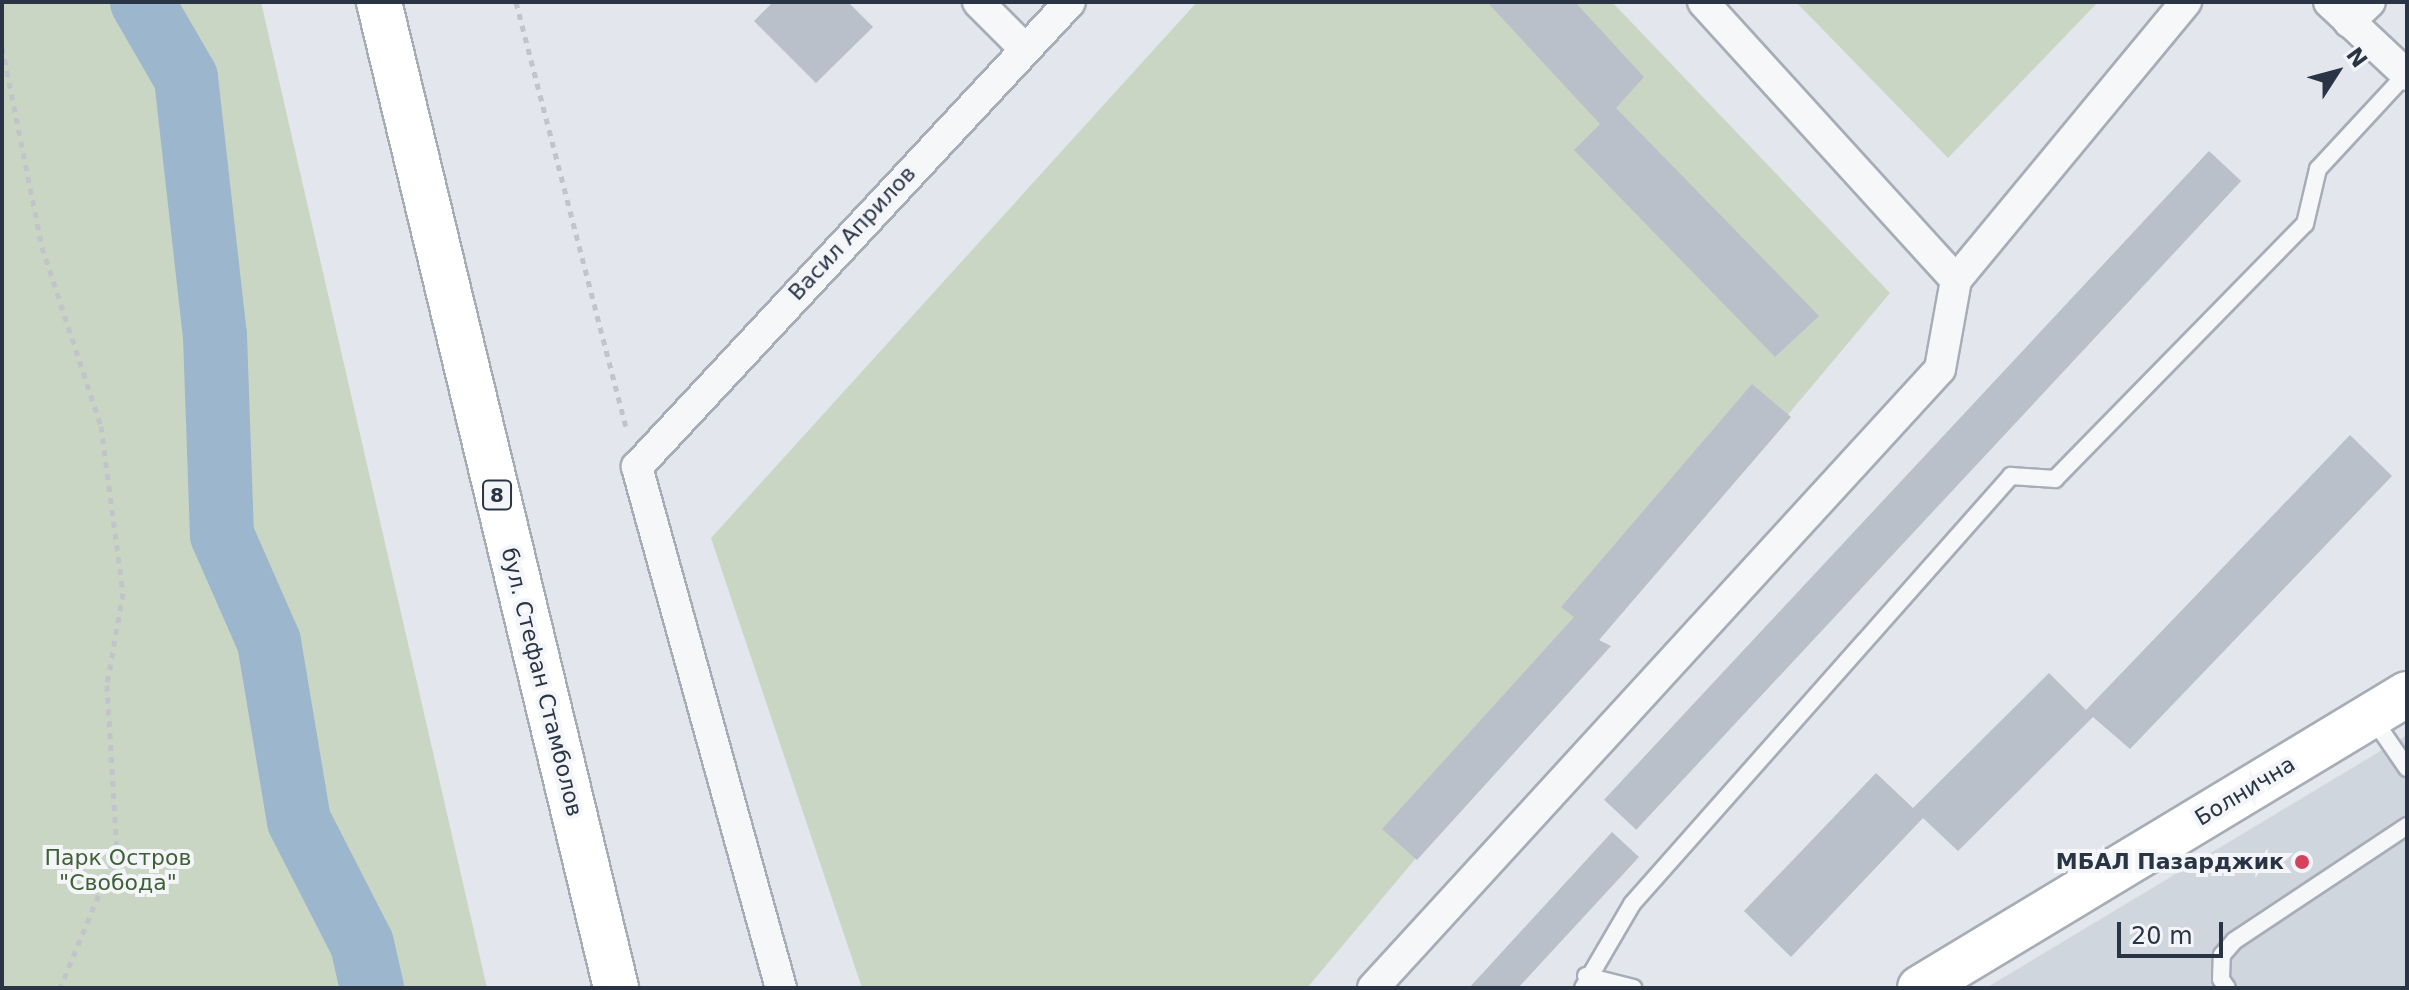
<!DOCTYPE html>
<html>
<head>
<meta charset="utf-8">
<style>
	body { margin:0 }
	#map { position:relative; width:2409px; height:990px; overflow:hidden; background:#e3e6ec; font-family:"DejaVu Sans",sans-serif }
	div>[style] { position:absolute }
	.built>* { inset:0; background:#d0d6de }
	.green>* { inset:0; background:#c9d6c3 }
	.river>* { height:64px; margin:-32px; padding:0 32px; transform-origin:32px; border-radius:32px; background:#9cb6cd }
	.building>* { inset:0; background:#b9c0ca; transform-origin:0 0 }
	.path>* { height:5px; margin-top:-2.5px; transform-origin:0; background:repeating-linear-gradient(90deg,#c1c4ca 0 6px,transparent 0 12px) }
	.roads { filter:drop-shadow(2px 0 #a7adb7) drop-shadow(-2px 0 #a7adb7) drop-shadow(0 2px #a7adb7) drop-shadow(0 -2px #a7adb7) }
	.lane>* { height:16px; margin:-8px; padding:0 8px; transform-origin:8px; border-radius:8px; background:#f6f7f9 }
	.street>* { height:30px; margin:-15px; padding:0 15px; transform-origin:15px; border-radius:15px; background:#f6f7f9 }
	.secondary>* { height:44px; margin:-22px; padding:0 22px; transform-origin:22px; border-radius:22px; background:#fff }
	.primary>* { height:44px; margin:-22px; padding:0 22px; transform-origin:22px; border-radius:22px; background:#fff }
	.dots>* { width:22px; height:22px; translate:-50% -50%; box-sizing:border-box; border:4px solid #f3f5f9; border-radius:50% }
	span { translate:-50% -50%; white-space:nowrap; text-align:center; line-height:1.15; -webkit-text-stroke:8px #f3f5f9; paint-order:stroke }
	.shield-label span { padding:2px 6px; background:#f3f5f9; border:2px solid; border-radius:6px; -webkit-text-stroke-width:0 }
	.shield-label { font-size:20px; color:#293445; font-weight:700 }
	.street-label { font-size:22px; color:#293445 }
	.park-label { font-size:22px; color:#406136 }
	.poi-label { font-size:22px; color:#293445; font-weight:700 }
	.right { translate:-100% -50%; text-align:right }
	.frame { position:absolute; inset:0; border:4px solid #293445; pointer-events:none }
	.north { position:absolute; left:2297px; top:32px; width:80px; height:80px; -webkit-text-stroke:6px #f3f5f9; paint-order:stroke; rotate:54deg; font-size:22px; font-weight:700; line-height:32px; text-align:center; color:#293445 }
	.north::after { content:''; display:block; margin:auto; width:28px; height:36px; background:#293445; clip-path:polygon(50% 0,100% 100%,50% 72%,0 100%) }
	.scale { position:absolute; left:2117px; top:922px; width:106px; height:36px; box-sizing:border-box; border:4px solid #293445; border-top:0; padding-left:10px; font-size:24px; line-height:28px; white-space:nowrap; color:#293445; -webkit-text-stroke:6px #f3f5f9; paint-order:stroke }
</style>
</head>
<body>
<div id="map">
	<div class="built">
		<i style="clip-path:polygon(2407px 735px,2407px 988px,1986px 988px)"></i>
	</div>
	<div class="green">
		<i style="clip-path:polygon(2px 2px,261px 2px,487px 988px,2px 988px)"></i>
		<i style="clip-path:polygon(1197px 2px,1612px 2px,1890px 293px,1307px 988px,862px 988px,711px 538px)"></i>
		<i style="clip-path:polygon(1796px 2px,2098px 2px,1948px 158px)"></i>
	</div>
	<div class="river">
		<i style="left:142px;top:2px;width:88px;rotate:59.9deg"></i>
		<i style="left:186px;top:78px;width:260px;rotate:83.6deg"></i>
		<i style="left:215px;top:336px;width:199px;rotate:88deg"></i>
		<i style="left:222px;top:535px;width:117px;rotate:66.3deg"></i>
		<i style="left:269px;top:642px;width:181px;rotate:80.5deg"></i>
		<i style="left:299px;top:821px;width:138px;rotate:62.9deg"></i>
		<i style="left:362px;top:944px;width:45px;rotate:77.2deg"></i>
	</div>
	<div class="building">
		<i style="clip-path:polygon(773px 2px,848px 2px,873px 27px,816px 83px,754px 21px)"></i>
		<i style="clip-path:polygon(1487px 2px,1575px 2px,1644px 77px,1616px 108px,1819px 316px,1775px 357px,1574px 150px,1600px 124px)"></i>
		<i style="left:2209px;top:151px;width:44px;height:887px;rotate:43deg"></i>
		<i style="clip-path:polygon(1752px 384px,1791px 417px,1599px 640px,1611px 646px,1417px 860px,1382px 829px,1574px 617px,1561px 607px)"></i>
		<i style="clip-path:polygon(2350px 435px,2392px 476px,2130px 749px,2093px 717px,1958px 851px,1923px 818px,1791px 957px,1744px 911px,1876px 773px,1913px 808px,2049px 673px,2086px 710px)"></i>
		<i style="clip-path:polygon(1612px 832px,1639px 857px,1518px 988px,1469px 988px)"></i>
	</div>
	<div class="path">
		<i style="left:516px;top:2px;width:443px;rotate:75.5deg"></i>
		<i style="left:2px;top:47px;width:204px;rotate:78.7deg"></i>
		<i style="left:42px;top:247px;width:188px;rotate:71.8deg"></i>
		<i style="left:101px;top:426px;width:168px;rotate:82.5deg"></i>
		<i style="left:123px;top:593px;width:93px;rotate:99.9deg"></i>
		<i style="left:107px;top:685px;width:166px;rotate:86.6deg"></i>
		<i style="left:117px;top:851px;width:148px;rotate:112.6deg"></i>
	</div>
	<div class="roads">
		<div class="lane">
			<i style="left:2372px;top:717px;width:62px;rotate:55.5deg"></i>
			<i style="left:1586px;top:976px;width:49px;rotate:14.3deg"></i>
			<i style="left:1583px;top:988px;width:97px;rotate:-59.7deg"></i>
			<i style="left:1632px;top:904px;width:572px;rotate:-48.47deg"></i>
			<i style="left:2011px;top:476px;width:44px;rotate:3.9deg"></i>
			<i style="left:2055px;top:479px;width:357px;rotate:-45.6deg"></i>
			<i style="left:2305px;top:224px;width:57px;rotate:-76.7deg"></i>
			<i style="left:2318px;top:169px;width:129px;rotate:-47.2deg"></i>
			<i style="left:2227px;top:988px;width:11px;rotate:-124deg"></i>
			<i style="left:2221px;top:979px;width:24px;rotate:-88deg"></i>
			<i style="left:2222px;top:955px;width:18px;rotate:-49deg"></i>
			<i style="left:2234px;top:941px;width:208px;rotate:-33.6deg"></i>
		</div>
		<div class="street">
			<i style="left:978px;top:2px;width:65px;rotate:45deg"></i>
			<i style="left:1703px;top:2px;width:376px;rotate:47.7deg"></i>
			<i style="left:2329px;top:2px;width:107px;rotate:43.1deg"></i>
			<i style="left:2349px;top:22px;width:29px;rotate:-44deg"></i>
			<i style="left:781px;top:988px;width:541px;rotate:-105.45deg"></i>
			<i style="left:637px;top:467px;width:635px;rotate:-47.04deg"></i>
			<i style="left:1373px;top:988px;width:839px;rotate:-47.51deg"></i>
			<i style="left:1940px;top:369px;width:90px;rotate:-79.8deg"></i>
			<i style="left:1956px;top:280px;width:361px;rotate:-50.4deg"></i>
		</div>
		<div class="secondary">
			<i style="left:1920px;top:988px;width:569px;rotate:-31.12deg"></i>
		</div>
		<div class="primary">
			<i style="left:379px;top:2px;width:1014px;rotate:76.48deg"></i>
		</div>
	</div>
	<div class="dots">
		<i style="left:2302px;top:862px;background:#d6425e"></i>
	</div>
	<div class="shield-label">
		<span style="left:497px;top:495px">8</span>
	</div>
	<div class="street-label">
		<span style="left:852px;top:233px;rotate:-47deg">Васил Априлов</span>
		<span style="left:542px;top:682px;rotate:76deg">бул. Стефан Стамболов</span>
		<span style="left:2245px;top:791px;rotate:-31deg">Болнична</span>
	</div>
	<div class="park-label">
		<span style="left:118px;top:870px">Парк Остров<br>"Свобода"</span>
	</div>
	<div class="poi-label">
		<span class="right" style="left:2284px;top:862px">МБАЛ Пазарджик</span>
	</div>
	<div class="frame"></div>
	<div class="north">N</div>
	<div class="scale">20 m</div>
</div>
</body>
</html>
